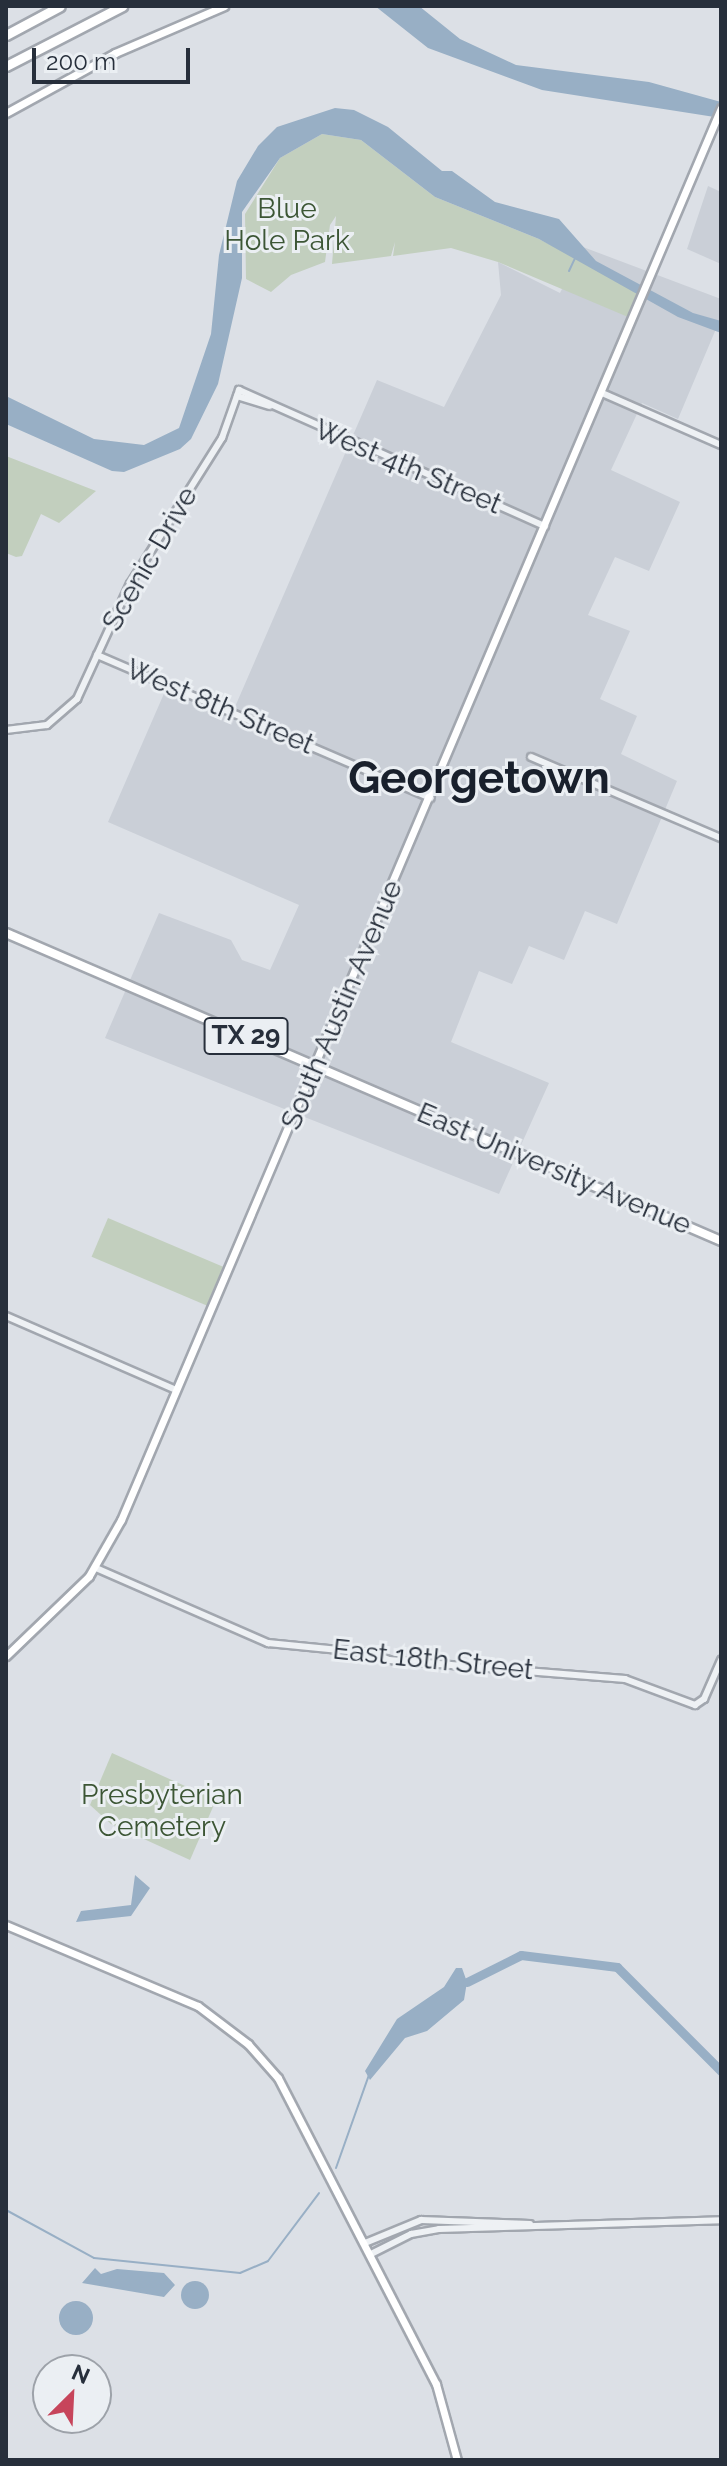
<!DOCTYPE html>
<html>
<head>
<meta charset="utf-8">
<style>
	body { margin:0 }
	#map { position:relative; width:727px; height:2466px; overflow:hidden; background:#dce0e6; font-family:Raleway,sans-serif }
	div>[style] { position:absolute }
	.built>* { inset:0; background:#cacfd7 }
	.green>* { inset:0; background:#c2cfbe; transform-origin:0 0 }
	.water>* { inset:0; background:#98afc5 }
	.round { border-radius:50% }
	.stream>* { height:2px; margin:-1px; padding:0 1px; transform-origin:1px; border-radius:1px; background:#98afc5 }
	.river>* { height:9px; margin:-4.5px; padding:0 4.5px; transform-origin:4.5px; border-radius:4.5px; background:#98afc5 }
	.roads { filter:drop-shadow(2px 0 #a2a7af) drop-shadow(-2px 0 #a2a7af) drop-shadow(0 2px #a2a7af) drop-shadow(0 -2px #a2a7af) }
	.tertiary>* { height:6px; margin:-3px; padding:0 3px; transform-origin:3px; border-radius:3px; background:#eef1f4 }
	.secondary>* { height:7px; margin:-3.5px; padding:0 3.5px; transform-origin:3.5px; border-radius:3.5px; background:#fff }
	.primary>* { height:8px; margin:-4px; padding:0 4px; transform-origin:4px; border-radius:4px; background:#fff }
	.motorway>* { height:9px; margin:-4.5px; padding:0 4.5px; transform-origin:4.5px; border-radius:4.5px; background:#fff }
	span { translate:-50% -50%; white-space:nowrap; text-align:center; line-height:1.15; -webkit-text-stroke:6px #ebeff3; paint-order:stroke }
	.shield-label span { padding:2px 6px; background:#ebeff3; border:2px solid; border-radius:6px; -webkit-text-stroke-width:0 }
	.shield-label { font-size:26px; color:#272f3b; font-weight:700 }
	.park-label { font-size:28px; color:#3c5635 }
	.street-label { font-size:28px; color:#272f3b }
	.town-label { font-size:44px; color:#19202c; font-weight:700 }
	.frame { position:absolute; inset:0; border:8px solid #272f3b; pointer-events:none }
	.north { position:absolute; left:32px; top:2354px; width:80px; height:80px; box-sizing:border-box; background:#ebeff3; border:2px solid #9da2a9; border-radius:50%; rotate:24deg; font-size:22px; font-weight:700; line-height:32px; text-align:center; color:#272f3b }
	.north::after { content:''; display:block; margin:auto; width:28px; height:36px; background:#c7455b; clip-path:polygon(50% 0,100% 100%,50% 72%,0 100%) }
	.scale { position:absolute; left:32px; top:48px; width:158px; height:36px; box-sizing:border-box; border:4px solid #272f3b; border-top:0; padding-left:10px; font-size:24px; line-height:28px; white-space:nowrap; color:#272f3b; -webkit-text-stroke:6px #ebeff3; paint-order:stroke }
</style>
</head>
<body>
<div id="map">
	<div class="built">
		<i style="clip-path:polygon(708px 186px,721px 192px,721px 264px,687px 249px)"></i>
		<i style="clip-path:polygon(583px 247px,721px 299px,721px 317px,678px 419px,642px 403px,611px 470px,680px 502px,649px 571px,615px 557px,588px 615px,630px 631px,600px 699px,637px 716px,621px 754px,677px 781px,617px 924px,585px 911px,564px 960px,529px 946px,512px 984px,479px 971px,451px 1042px,549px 1083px,499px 1194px,105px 1038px,159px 913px,231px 940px,242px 960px,270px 970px,299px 905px,108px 822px,166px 689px,231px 716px,377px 380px,444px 407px,501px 295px,498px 262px,560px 293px)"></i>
	</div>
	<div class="green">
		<i style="clip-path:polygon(322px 134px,361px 140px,435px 197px,539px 239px,638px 289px,628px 317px,498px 262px,451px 248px,393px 256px,395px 242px,391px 256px,332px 264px,336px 216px,330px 225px,325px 262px,291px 275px,271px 292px,246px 279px,245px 214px,280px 158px)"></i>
		<i style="clip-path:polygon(6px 456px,96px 491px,59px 523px,41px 514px,22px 556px,16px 557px,6px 553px)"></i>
		<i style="left:108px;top:1218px;width:125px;height:42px;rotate:23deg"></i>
		<i style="clip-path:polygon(112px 1753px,216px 1800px,190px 1860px,111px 1824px,90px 1805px)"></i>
	</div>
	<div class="water">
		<i style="clip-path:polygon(375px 6px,419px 6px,460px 39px,516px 65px,649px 82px,721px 102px,721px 118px,542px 90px,428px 48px)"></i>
		<i style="clip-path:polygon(335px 108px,354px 110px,388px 127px,442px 171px,452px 171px,495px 202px,559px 219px,596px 261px,693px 313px,721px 321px,721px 333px,678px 317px,539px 239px,435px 197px,361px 140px,322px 134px,280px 158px,242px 212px,242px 278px,218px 384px,191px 439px,180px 449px,124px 472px,112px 471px,6px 424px,6px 396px,94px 439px,144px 445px,179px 428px,211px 334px,219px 255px,237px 181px,258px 146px,277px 127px)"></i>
		<i style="clip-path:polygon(135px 1875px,150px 1888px,131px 1916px,76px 1922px,81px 1911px,131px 1905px)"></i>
		<i style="clip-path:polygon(456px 1968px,462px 1968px,467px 1982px,464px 2000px,427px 2031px,405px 2038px,370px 2080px,365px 2071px,397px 2019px,444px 1987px)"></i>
		<i style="clip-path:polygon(95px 2268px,101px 2274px,117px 2269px,164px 2273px,175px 2285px,164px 2297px,82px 2283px)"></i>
		<i class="round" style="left:181px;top:2281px;width:28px;height:28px"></i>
		<i class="round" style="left:59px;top:2301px;width:34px;height:34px"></i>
	</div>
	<div class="stream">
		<i style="left:569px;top:271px;width:14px;rotate:-65deg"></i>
		<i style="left:336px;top:2168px;width:102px;rotate:-70.5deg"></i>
		<i style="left:6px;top:2210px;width:100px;rotate:28.6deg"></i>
		<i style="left:94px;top:2258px;width:147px;rotate:5.9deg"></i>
		<i style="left:240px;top:2273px;width:30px;rotate:-23deg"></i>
		<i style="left:268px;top:2261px;width:85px;rotate:-53.1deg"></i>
	</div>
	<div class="river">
		<i style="left:467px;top:1982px;width:60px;rotate:-26.6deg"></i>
		<i style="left:521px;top:1955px;width:97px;rotate:7.1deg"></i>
		<i style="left:617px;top:1967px;width:147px;rotate:45deg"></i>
	</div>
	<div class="roads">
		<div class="tertiary">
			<i style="left:602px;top:393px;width:130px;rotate:23.6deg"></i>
			<i style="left:237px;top:396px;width:34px;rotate:17deg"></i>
			<i style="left:97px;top:655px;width:363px;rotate:23.2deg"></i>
			<i style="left:6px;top:730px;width:41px;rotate:-7deg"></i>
			<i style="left:47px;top:725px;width:40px;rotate:-41deg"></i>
			<i style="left:77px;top:699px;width:127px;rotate:-65.3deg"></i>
			<i style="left:130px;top:584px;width:173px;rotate:-57.8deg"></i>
			<i style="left:222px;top:438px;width:51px;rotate:-70.5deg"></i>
			<i style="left:239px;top:390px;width:335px;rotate:24deg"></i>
			<i style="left:531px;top:757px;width:207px;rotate:23.1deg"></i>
			<i style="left:6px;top:1316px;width:185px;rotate:23.5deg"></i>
			<i style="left:96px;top:1568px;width:188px;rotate:23.6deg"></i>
			<i style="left:268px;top:1643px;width:102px;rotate:5.6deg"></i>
			<i style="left:370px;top:1653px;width:20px;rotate:20deg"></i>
			<i style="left:389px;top:1660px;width:237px;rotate:4.6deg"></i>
			<i style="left:625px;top:1679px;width:75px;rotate:20.4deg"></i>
			<i style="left:695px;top:1705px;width:11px;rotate:-34deg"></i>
			<i style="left:704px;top:1699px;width:43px;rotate:-66.4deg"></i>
			<i style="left:365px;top:2243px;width:61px;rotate:-22.3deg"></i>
			<i style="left:421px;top:2220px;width:109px;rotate:2.1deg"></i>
			<i style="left:371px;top:2254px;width:45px;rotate:-26.6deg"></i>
			<i style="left:411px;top:2234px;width:28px;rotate:-10deg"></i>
			<i style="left:439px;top:2229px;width:282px;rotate:-1.8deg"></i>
		</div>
		<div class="secondary">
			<i style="left:6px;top:113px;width:124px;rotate:-28.8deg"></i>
			<i style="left:115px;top:53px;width:119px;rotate:-23.3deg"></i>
			<i style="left:6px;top:1656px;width:115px;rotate:-43.9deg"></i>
			<i style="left:89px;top:1576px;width:64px;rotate:-60.3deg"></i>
			<i style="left:121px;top:1520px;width:1534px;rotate:-66.98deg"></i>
			<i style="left:6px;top:1925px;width:208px;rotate:22.9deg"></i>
			<i style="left:198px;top:2006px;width:63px;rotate:37.2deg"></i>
			<i style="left:248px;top:2044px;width:45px;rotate:48.6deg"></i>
			<i style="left:278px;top:2078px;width:344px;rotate:62.7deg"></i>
			<i style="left:436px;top:2384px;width:79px;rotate:74.6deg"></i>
		</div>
		<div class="primary">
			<i style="left:6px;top:933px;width:779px;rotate:23.3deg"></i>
		</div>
		<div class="motorway">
			<i style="left:6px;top:35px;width:61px;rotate:-28.2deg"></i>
			<i style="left:6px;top:66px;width:131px;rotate:-27.3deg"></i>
		</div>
	</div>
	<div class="shield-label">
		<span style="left:246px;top:1036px">TX 29</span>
	</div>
	<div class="park-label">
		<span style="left:287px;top:225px">Blue<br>Hole Park</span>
		<span style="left:162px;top:1811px">Presbyterian<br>Cemetery</span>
	</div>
	<div class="street-label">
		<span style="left:408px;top:467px;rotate:23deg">West 4th Street</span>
		<span style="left:150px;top:559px;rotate:-60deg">Scenic Drive</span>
		<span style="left:220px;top:707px;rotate:23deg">West 8th Street</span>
		<span style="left:342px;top:1005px;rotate:-67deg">South Austin Avenue</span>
		<span style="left:554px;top:1169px;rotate:23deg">East University Avenue</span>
		<span style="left:433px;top:1660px;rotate:6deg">East 18th Street</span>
	</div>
	<div class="town-label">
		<span style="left:479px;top:778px">Georgetown</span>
	</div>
	<div class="frame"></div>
	<div class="north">N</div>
	<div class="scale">200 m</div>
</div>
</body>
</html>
